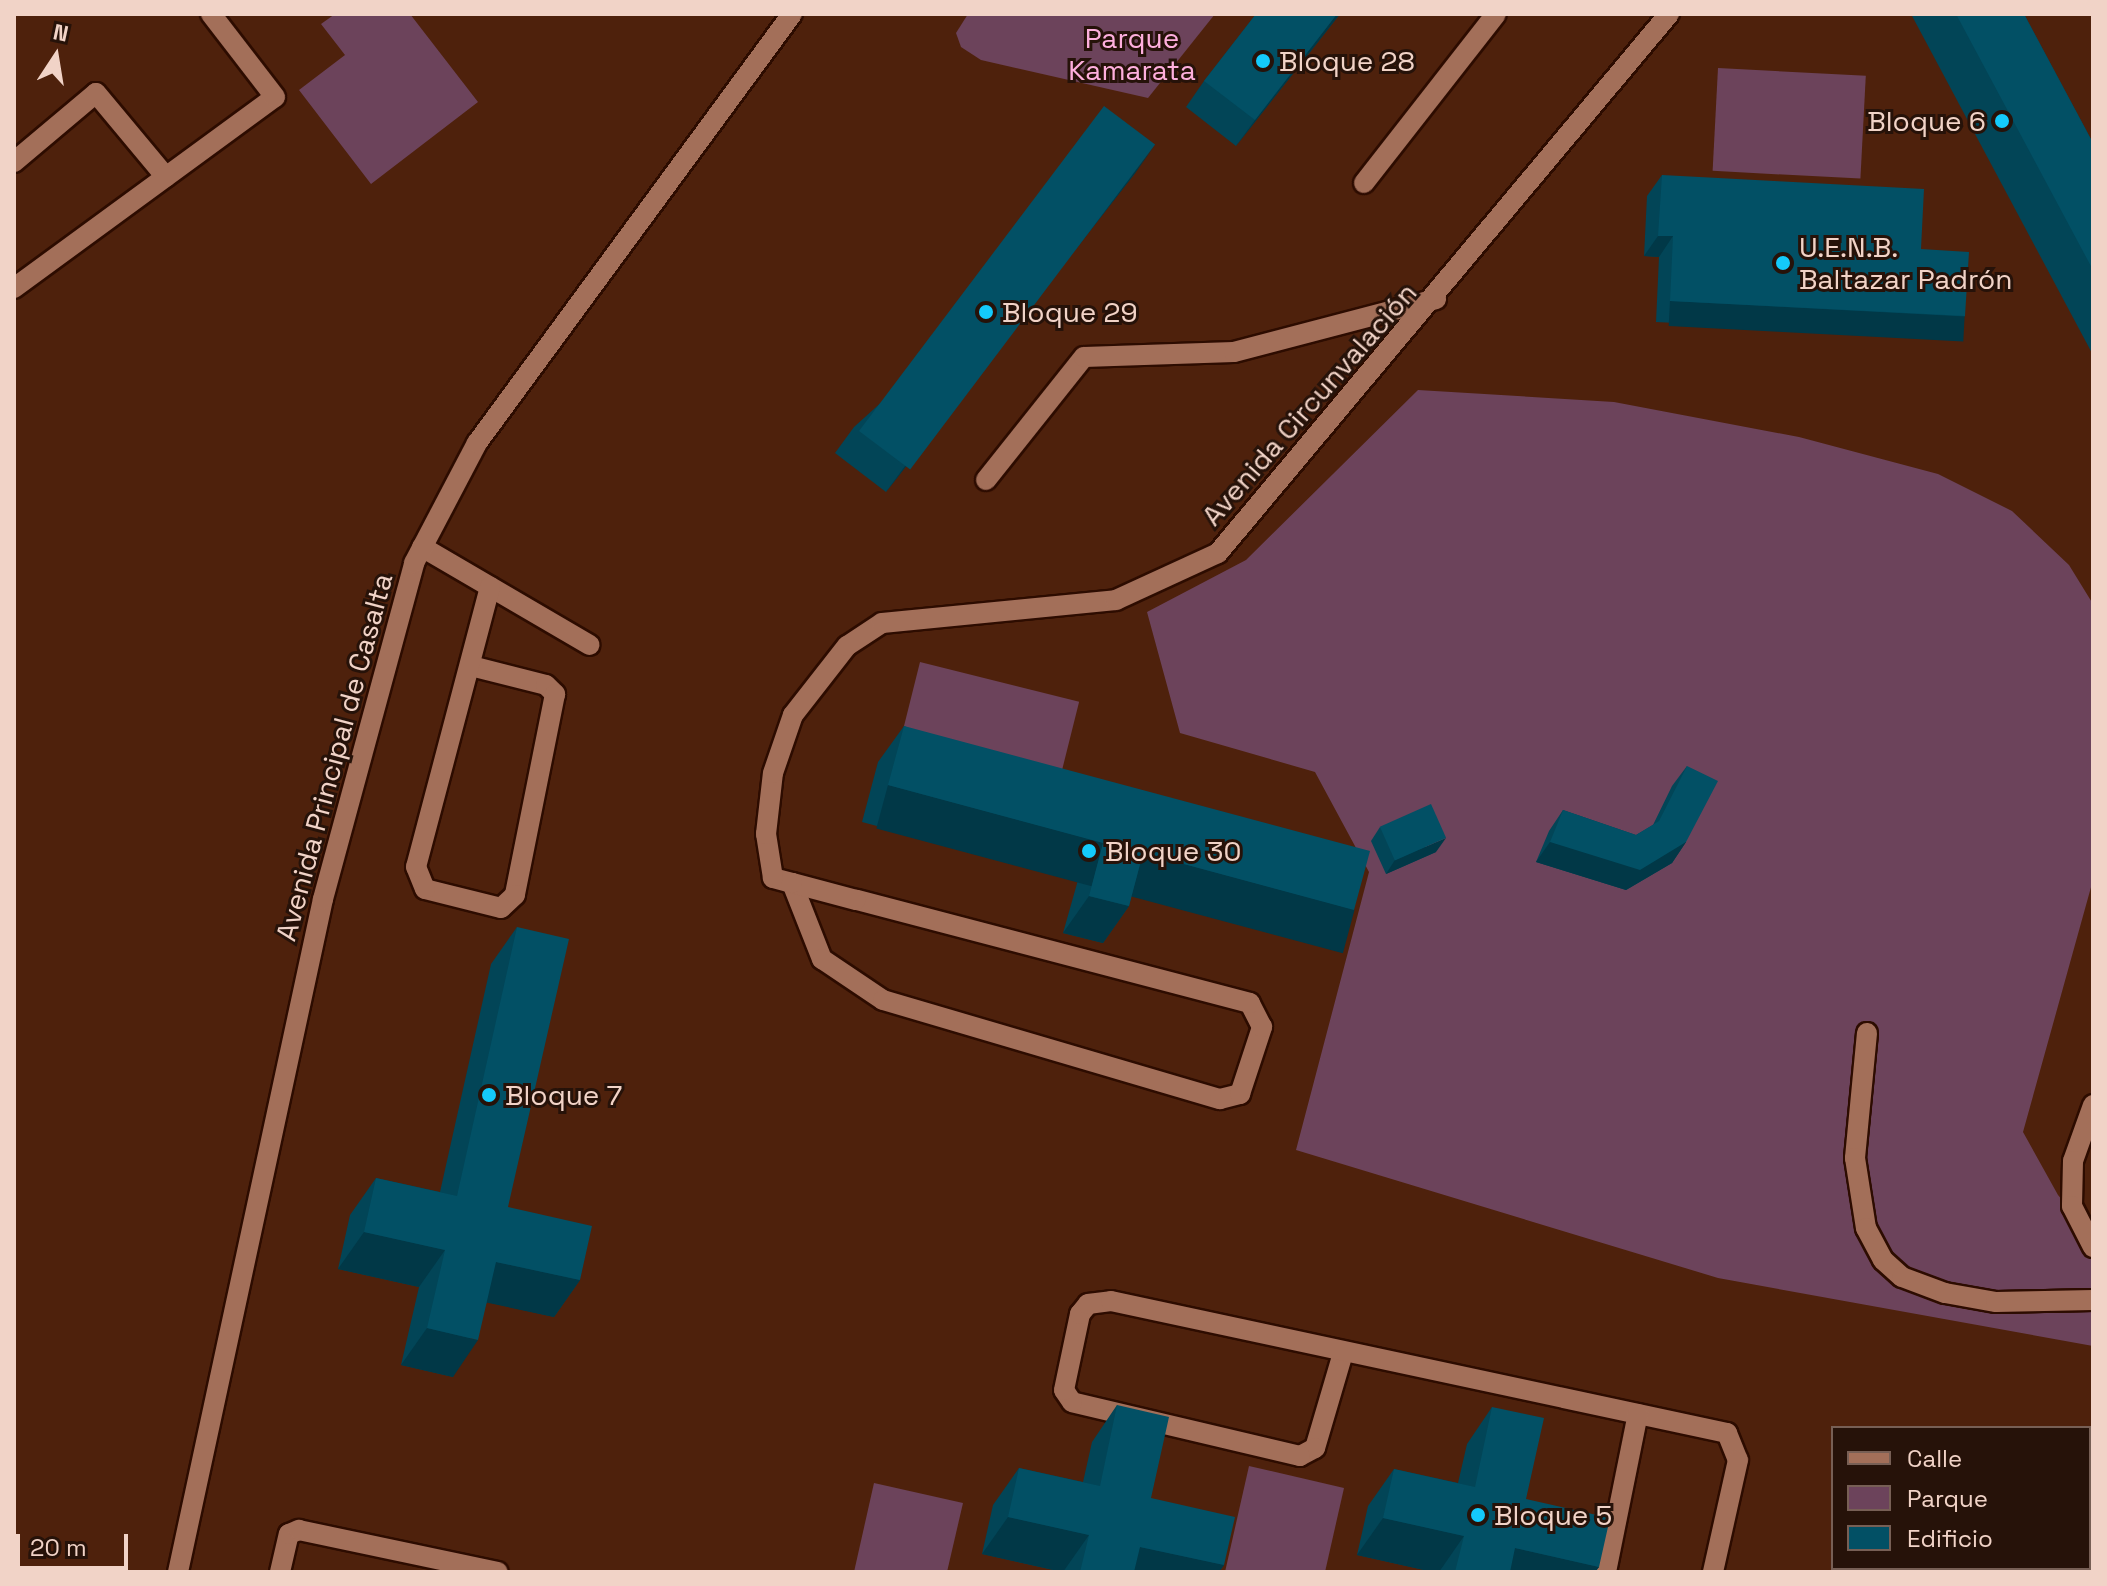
<!DOCTYPE html>
<html>
<head>
<meta charset="utf-8">
<style>
	body { margin:0 }
	#map { position:relative; width:2107px; height:1586px; overflow:hidden; background:#4e210c; font-family:"Space Grotesk",sans-serif }
	div>[style] { position:absolute }
	.green>* { inset:0; background:#6c435b; transform-origin:0 0 }
	.roads { filter:drop-shadow(2px 0 #2d0c00) drop-shadow(-2px 0 #2d0c00) drop-shadow(0 2px #2d0c00) drop-shadow(0 -2px #2d0c00) }
	.minor>* { height:20px; margin:-10px; padding:0 10px; transform-origin:10px; border-radius:10px; background:#a36f59 }
	.wall>* { inset:0; background:#024557 }
	.shaded-wall>* { inset:0; background:#013847; transform-origin:0 0 }
	.building>* { inset:0; background:#025065; transform-origin:0 0 }
	.dots>* { width:22px; height:22px; translate:-50% -50%; box-sizing:border-box; border:4px solid #261209; border-radius:50% }
	span { translate:-50% -50%; white-space:nowrap; text-align:center; line-height:1.15; -webkit-text-stroke:6px #261209; paint-order:stroke }
	.park-label { font-size:28px; color:#feafdd }
	.poi-label { font-size:28px; color:#f1d3c7 }
	.left { translate:0 -50%; text-align:left }
	.right { translate:-100% -50%; text-align:right }
	.street-label { font-size:28px; color:#f1d3c7 }
	.frame { position:absolute; inset:0; border:16px solid #f1d3c7; pointer-events:none }
	.legend { position:absolute; left:1831px; top:1426px; width:260px; height:144px; box-sizing:border-box; background:#261209; border:2px solid #775f55; margin:0; padding:10px 14px; list-style:none; font-size:24px; color:#f1d3c7 }
	.legend li { display:flex; align-items:center; gap:16px; height:40px }
	.legend b { width:40px; border:2px solid #775f55 }
	.north { position:absolute; left:16px; top:16px; width:80px; height:80px; -webkit-text-stroke:6px #261209; paint-order:stroke; rotate:12deg; font-size:22px; font-weight:700; line-height:32px; text-align:center; color:#f1d3c7 }
	.north::after { content:''; display:block; margin:auto; width:28px; height:36px; background:#f1d3c7; clip-path:polygon(50% 0,100% 100%,50% 72%,0 100%) }
	.scale { position:absolute; left:16px; top:1534px; width:112px; height:36px; box-sizing:border-box; border:4px solid #f1d3c7; border-top:0; padding-left:10px; font-size:24px; line-height:28px; white-space:nowrap; color:#f1d3c7; -webkit-text-stroke:6px #261209; paint-order:stroke }
</style>
</head>
<body>
<div id="map">
	<div class="green">
		<i style="clip-path:polygon(335px 14px,410px 14px,478px 102px,371px 184px,299px 90px,345px 55px,321px 24px)"></i>
		<i style="clip-path:polygon(968px 14px,1215px 14px,1148px 98px,981px 60px,961px 47px,956px 33px)"></i>
		<i style="left:1718px;top:68px;width:148px;height:103px;rotate:3deg"></i>
		<i style="clip-path:polygon(1418px 390px,1614px 402px,1799px 437px,1938px 474px,2012px 511px,2069px 565px,2093px 604px,2093px 880px,2023px 1132px,2058px 1195px,2093px 1237px,2093px 1346px,1718px 1278px,1296px 1150px,1369px 872px,1315px 772px,1180px 733px,1147px 612px,1246px 560px)"></i>
		<i style="left:920px;top:662px;width:164px;height:89px;rotate:14deg"></i>
		<i style="clip-path:polygon(1249px 1466px,1344px 1488px,1325px 1572px,1225px 1572px)"></i>
		<i style="clip-path:polygon(874px 1483px,963px 1503px,947px 1572px,854px 1572px)"></i>
	</div>
	<div class="roads">
		<div class="minor">
			<i style="left:14px;top:162px;width:107px;rotate:-40.1deg"></i>
			<i style="left:96px;top:93px;width:109px;rotate:50.2deg"></i>
			<i style="left:1364px;top:183px;width:214px;rotate:-52deg"></i>
			<i style="left:14px;top:288px;width:323px;rotate:-36.2deg"></i>
			<i style="left:275px;top:97px;width:105px;rotate:-127.6deg"></i>
			<i style="left:986px;top:480px;width:157px;rotate:-51.5deg"></i>
			<i style="left:1084px;top:357px;width:150px;rotate:-1.9deg"></i>
			<i style="left:1234px;top:352px;width:209px;rotate:-14.7deg"></i>
			<i style="left:422px;top:547px;width:194px;rotate:30.3deg"></i>
			<i style="left:471px;top:666px;width:77px;rotate:14.2deg"></i>
			<i style="left:546px;top:685px;width:13px;rotate:45deg"></i>
			<i style="left:555px;top:694px;width:205px;rotate:101.3deg"></i>
			<i style="left:515px;top:895px;width:19px;rotate:137deg"></i>
			<i style="left:501px;top:908px;width:78px;rotate:-166deg"></i>
			<i style="left:425px;top:889px;width:24px;rotate:-112deg"></i>
			<i style="left:416px;top:867px;width:290px;rotate:-75.2deg"></i>
			<i style="left:792px;top:883px;width:82px;rotate:68.5deg"></i>
			<i style="left:822px;top:959px;width:73px;rotate:33.9deg"></i>
			<i style="left:883px;top:1000px;width:351px;rotate:16.4deg"></i>
			<i style="left:1220px;top:1099px;width:21px;rotate:-14deg"></i>
			<i style="left:1240px;top:1094px;width:71px;rotate:-71.8deg"></i>
			<i style="left:1262px;top:1027px;width:27px;rotate:-117deg"></i>
			<i style="left:1250px;top:1003px;width:407px;rotate:-165.3deg"></i>
			<i style="left:856px;top:900px;width:66px;rotate:-165.1deg"></i>
			<i style="left:792px;top:883px;width:20px;rotate:-165deg"></i>
			<i style="left:773px;top:878px;width:45px;rotate:-99deg"></i>
			<i style="left:766px;top:834px;width:61px;rotate:-83.5deg"></i>
			<i style="left:773px;top:773px;width:61px;rotate:-71deg"></i>
			<i style="left:793px;top:715px;width:88px;rotate:-52deg"></i>
			<i style="left:847px;top:646px;width:42px;rotate:-33.3deg"></i>
			<i style="left:882px;top:623px;width:235px;rotate:-5.6deg"></i>
			<i style="left:1116px;top:600px;width:112px;rotate:-24.7deg"></i>
			<i style="left:1218px;top:553px;width:703px;rotate:-50.08deg"></i>
			<i style="left:1867px;top:1033px;width:126px;rotate:95.5deg"></i>
			<i style="left:1855px;top:1158px;width:71px;rotate:81.1deg"></i>
			<i style="left:1866px;top:1228px;width:36px;rotate:62deg"></i>
			<i style="left:1883px;top:1260px;width:25px;rotate:42deg"></i>
			<i style="left:1902px;top:1277px;width:46px;rotate:20.4deg"></i>
			<i style="left:1945px;top:1293px;width:52px;rotate:10deg"></i>
			<i style="left:1996px;top:1302px;width:97px;rotate:-1.2deg"></i>
			<i style="left:2093px;top:1105px;width:59px;rotate:109.7deg"></i>
			<i style="left:2073px;top:1161px;width:45px;rotate:91.3deg"></i>
			<i style="left:2072px;top:1206px;width:46px;rotate:62.9deg"></i>
			<i style="left:1343px;top:1353px;width:99px;rotate:106.4deg"></i>
			<i style="left:1315px;top:1448px;width:17px;rotate:152deg"></i>
			<i style="left:1300px;top:1456px;width:234px;rotate:-166.7deg"></i>
			<i style="left:1072px;top:1402px;width:14px;rotate:-124deg"></i>
			<i style="left:1064px;top:1390px;width:78px;rotate:-78.1deg"></i>
			<i style="left:1080px;top:1314px;width:13px;rotate:-51deg"></i>
			<i style="left:1088px;top:1304px;width:23px;rotate:-7deg"></i>
			<i style="left:1111px;top:1301px;width:630px;rotate:12.09deg"></i>
			<i style="left:1727px;top:1433px;width:29px;rotate:68deg"></i>
			<i style="left:1738px;top:1460px;width:115px;rotate:102.6deg"></i>
			<i style="left:178px;top:1572px;width:688px;rotate:-77.84deg"></i>
			<i style="left:323px;top:899px;width:348px;rotate:-74.8deg"></i>
			<i style="left:414px;top:563px;width:136px;rotate:-62.3deg"></i>
			<i style="left:477px;top:443px;width:532px;rotate:-53.71deg"></i>
			<i style="left:280px;top:1572px;width:39px;rotate:-77deg"></i>
			<i style="left:289px;top:1534px;width:11px;rotate:-22deg"></i>
			<i style="left:299px;top:1530px;width:203px;rotate:11.9deg"></i>
			<i style="left:1606px;top:1572px;width:161px;rotate:-78.6deg"></i>
		</div>
	</div>
	<div class="wall">
		<i style="clip-path:polygon(1256px 14px,1340px 14px,1236px 146px,1186px 107px,1204px 81px)"></i>
		<i style="clip-path:polygon(1911px 14px,2024px 14px,2093px 143px,2093px 355px)"></i>
		<i style="clip-path:polygon(1136px 172px,886px 492px,835px 453px,854px 427px)"></i>
		<i style="clip-path:polygon(1662px 175px,1921px 249px,1965px 316px,1951px 337px,1656px 322px,1659px 257px,1644px 256px,1647px 196px)"></i>
		<i style="clip-path:polygon(904px 726px,1354px 910px,1328px 947px,1132px 894px,1129px 906px,1103px 943px,1063px 933px,1078px 880px,862px 822px,878px 762px)"></i>
		<i style="clip-path:polygon(1687px 766px,1686px 842px,1672px 863px,1626px 890px,1536px 862px,1549px 831px,1563px 810px,1636px 835px,1653px 825px,1672px 786px)"></i>
		<i style="clip-path:polygon(1380px 827px,1436px 852px,1386px 874px,1371px 841px)"></i>
		<i style="clip-path:polygon(517px 927px,508px 1207px,580px 1280px,554px 1317px,487px 1302px,453px 1377px,401px 1365px,419px 1287px,338px 1269px,350px 1215px,376px 1178px,440px 1192px,491px 964px)"></i>
		<i style="clip-path:polygon(1117px 1405px,1151px 1498px,1224px 1565px,1219px 1572px,1062px 1572px,982px 1554px,993px 1505px,1019px 1468px,1083px 1482px,1092px 1442px)"></i>
		<i style="clip-path:polygon(1492px 1407px,1526px 1499px,1599px 1567px,1595px 1572px,1433px 1572px,1357px 1555px,1368px 1506px,1394px 1469px,1458px 1483px,1467px 1444px)"></i>
	</div>
	<div class="shaded-wall">
		<i style="clip-path:polygon(1337px 14px,1340px 14px,1236px 146px,1255px 120px)"></i>
		<i style="clip-path:polygon(1155px 145px,1136px 172px,886px 492px,905px 466px)"></i>
		<i style="clip-path:polygon(1658px 236px,1673px 236px,1659px 257px,1644px 256px)"></i>
		<i style="left:1670px;top:301px;width:295px;height:25px;rotate:3deg"></i>
		<i style="left:888px;top:785px;width:223px;height:45px;rotate:15deg"></i>
		<i style="clip-path:polygon(1446px 838px,1436px 852px,1386px 874px,1395px 860px)"></i>
		<i style="clip-path:polygon(1550px 842px,1686px 842px,1672px 863px,1626px 890px,1536px 862px)"></i>
		<i style="left:1143px;top:853px;width:219px;height:45px;rotate:15deg"></i>
		<i style="clip-path:polygon(1089px 896px,1129px 906px,1103px 943px,1063px 933px)"></i>
		<i style="clip-path:polygon(364px 1232px,445px 1250px,419px 1287px,338px 1269px)"></i>
		<i style="clip-path:polygon(496px 1262px,580px 1280px,554px 1317px,470px 1299px)"></i>
		<i style="clip-path:polygon(427px 1328px,478px 1340px,453px 1377px,401px 1365px)"></i>
		<i style="clip-path:polygon(1008px 1517px,1089px 1535px,1063px 1572px,982px 1554px)"></i>
		<i style="clip-path:polygon(1383px 1518px,1464px 1536px,1439px 1572px,1433px 1572px,1357px 1555px)"></i>
		<i style="clip-path:polygon(1140px 1547px,1224px 1565px,1219px 1572px,1123px 1572px)"></i>
		<i style="clip-path:polygon(1515px 1548px,1599px 1567px,1595px 1572px,1498px 1572px)"></i>
	</div>
	<div class="building">
		<i style="clip-path:polygon(1256px 14px,1337px 14px,1255px 120px,1204px 81px)"></i>
		<i style="clip-path:polygon(1956px 14px,2024px 14px,2093px 143px,2093px 270px)"></i>
		<i style="left:1104px;top:106px;width:64px;height:407px;rotate:37deg"></i>
		<i style="clip-path:polygon(1662px 175px,1924px 189px,1921px 249px,1969px 252px,1965px 316px,1670px 301px,1673px 236px,1658px 236px)"></i>
		<i style="clip-path:polygon(904px 726px,1370px 851px,1354px 910px,1143px 853px,1129px 906px,1089px 896px,1103px 843px,888px 785px)"></i>
		<i style="clip-path:polygon(1687px 766px,1718px 781px,1686px 842px,1640px 870px,1550px 842px,1563px 810px,1636px 835px,1659px 821px)"></i>
		<i style="left:1431px;top:804px;width:37px;height:56px;rotate:66deg"></i>
		<i style="clip-path:polygon(517px 927px,569px 939px,508px 1207px,592px 1226px,580px 1280px,496px 1262px,478px 1340px,427px 1328px,445px 1250px,364px 1232px,376px 1178px,457px 1196px)"></i>
		<i style="clip-path:polygon(1117px 1405px,1169px 1417px,1151px 1498px,1235px 1517px,1224px 1565px,1140px 1547px,1134px 1572px,1080px 1572px,1089px 1535px,1008px 1517px,1019px 1468px,1100px 1486px)"></i>
		<i style="clip-path:polygon(1492px 1407px,1544px 1418px,1526px 1499px,1610px 1518px,1599px 1567px,1515px 1548px,1510px 1572px,1455px 1572px,1464px 1536px,1383px 1518px,1394px 1469px,1475px 1487px)"></i>
		<i style="clip-path:polygon(2089px 1482px,2093px 1483px,2089px 1503px)"></i>
	</div>
	<div class="dots">
		<i style="left:1263px;top:61px;background:#14cafb"></i>
		<i style="left:2002px;top:121px;background:#14cafb"></i>
		<i style="left:1783px;top:263px;background:#14cafb"></i>
		<i style="left:986px;top:312px;background:#14cafb"></i>
		<i style="left:1089px;top:851px;background:#14cafb"></i>
		<i style="left:489px;top:1095px;background:#14cafb"></i>
		<i style="left:1478px;top:1515px;background:#14cafb"></i>
	</div>
	<div class="park-label">
		<span style="left:1132px;top:54px">Parque<br>Kamarata</span>
	</div>
	<div class="poi-label">
		<span class="left" style="left:1279px;top:61px">Bloque 28</span>
		<span class="right" style="left:1986px;top:121px">Bloque 6</span>
		<span class="left" style="left:1799px;top:263px">U.E.N.B.<br>Baltazar Padrón</span>
		<span class="left" style="left:1002px;top:312px">Bloque 29</span>
		<span class="left" style="left:1105px;top:851px">Bloque 30</span>
		<span class="left" style="left:505px;top:1095px">Bloque 7</span>
		<span class="left" style="left:1494px;top:1515px">Bloque 5</span>
	</div>
	<div class="street-label">
		<span style="left:1309px;top:404px;rotate:-49deg">Avenida Circunvalación</span>
		<span style="left:334px;top:757px;rotate:-75deg">Avenida Principal de Casalta</span>
	</div>
	<div class="frame"></div>
	<ul class="legend">
	<li><b style="height:10px;background:#a36f59"></b>Calle</li>
	<li><b style="height:22px;background:#6c435b"></b>Parque</li>
	<li><b style="height:22px;background:#025065"></b>Edificio</li>
	</ul>
	<div class="north">N</div>
	<div class="scale">20 m</div>
</div>
</body>
</html>
